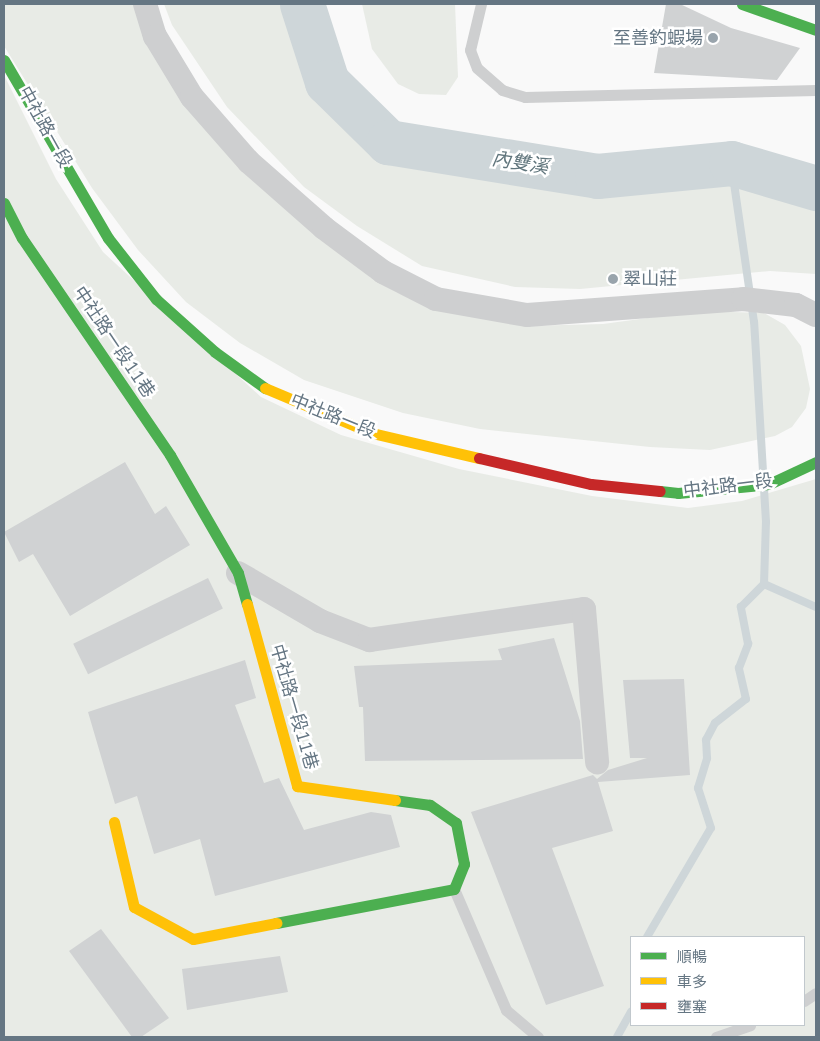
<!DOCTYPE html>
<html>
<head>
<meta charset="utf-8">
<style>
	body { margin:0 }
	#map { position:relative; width:820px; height:1041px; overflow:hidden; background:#f9f9f9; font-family:Mulish,"Noto Sans TC",sans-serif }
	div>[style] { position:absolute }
	.green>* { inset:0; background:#e8ebe6 }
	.stream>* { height:8px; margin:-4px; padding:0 4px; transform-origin:4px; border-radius:4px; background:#ced6d9 }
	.river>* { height:45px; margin:-22.5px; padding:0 22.5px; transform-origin:22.5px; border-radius:22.5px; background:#ced6d9 }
	.building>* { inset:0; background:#d0d2d3; transform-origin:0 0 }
	.lane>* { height:11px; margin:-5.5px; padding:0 5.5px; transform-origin:5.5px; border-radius:5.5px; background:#cecfd0 }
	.street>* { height:24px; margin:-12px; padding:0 12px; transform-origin:12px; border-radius:12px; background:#cecfd0 }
	.fast>* { height:11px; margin:-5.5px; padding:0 5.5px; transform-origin:5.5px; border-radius:5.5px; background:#4caf50 }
	.slow>* { height:11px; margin:-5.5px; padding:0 5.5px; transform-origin:5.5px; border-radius:5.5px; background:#ffc107 }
	.jam>* { height:11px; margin:-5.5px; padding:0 5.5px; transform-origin:5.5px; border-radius:5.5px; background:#c62828 }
	.dots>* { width:14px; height:14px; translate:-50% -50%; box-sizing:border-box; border:2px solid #fff; border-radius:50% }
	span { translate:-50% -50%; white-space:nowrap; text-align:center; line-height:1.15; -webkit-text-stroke:5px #fff; paint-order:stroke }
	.poi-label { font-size:18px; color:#657683 }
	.right { translate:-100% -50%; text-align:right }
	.left { translate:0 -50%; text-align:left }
	.street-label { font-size:18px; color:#657683 }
	.water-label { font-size:19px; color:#60757c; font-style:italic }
	.frame { position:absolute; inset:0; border:5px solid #657683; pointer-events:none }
	.legend { position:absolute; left:630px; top:936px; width:175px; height:90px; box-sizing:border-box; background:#fff; border:1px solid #c1c8cd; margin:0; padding:6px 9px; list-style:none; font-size:15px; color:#657683 }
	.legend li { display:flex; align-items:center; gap:10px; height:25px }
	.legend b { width:25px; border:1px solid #c1c8cd }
</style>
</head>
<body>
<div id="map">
	<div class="green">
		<i style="clip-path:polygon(4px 4px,135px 4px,145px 37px,370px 277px,396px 292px,422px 303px,523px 326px,603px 324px,699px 311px,764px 313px,785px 325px,801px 346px,810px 389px,806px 408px,792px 427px,775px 436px,710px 450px,650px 447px,480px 429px,403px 413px,304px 380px,240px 343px,186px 302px,138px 250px,92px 188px,4px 46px)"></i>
		<i style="clip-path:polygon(164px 4px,290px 4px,305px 51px,344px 116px,371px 143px,415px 160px,612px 190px,744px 184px,787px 186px,816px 195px,816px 274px,770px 271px,580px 289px,515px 287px,422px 266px,357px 226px,304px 187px,227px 107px,172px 25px)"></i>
		<i style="clip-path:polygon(362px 4px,455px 4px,458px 77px,446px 95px,419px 94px,398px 84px,372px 49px)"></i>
		<i style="clip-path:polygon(evenodd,4px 75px,56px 179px,103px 252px,261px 397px,341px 435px,459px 469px,592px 496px,688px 508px,742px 501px,816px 479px,816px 1037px,4px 1037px,4px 75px,631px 937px,804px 937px,804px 1025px,631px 1025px,631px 937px)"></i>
	</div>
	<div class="stream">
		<i style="left:764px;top:584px;width:57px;rotate:23.9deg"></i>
		<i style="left:647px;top:937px;width:126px;rotate:-59.6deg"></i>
		<i style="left:711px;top:828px;width:42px;rotate:-108deg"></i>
		<i style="left:698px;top:788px;width:31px;rotate:-73deg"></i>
		<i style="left:707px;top:758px;width:18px;rotate:-93deg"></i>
		<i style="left:706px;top:740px;width:19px;rotate:-62deg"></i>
		<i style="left:715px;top:723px;width:39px;rotate:-38deg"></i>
		<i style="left:746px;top:699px;width:32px;rotate:-103deg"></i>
		<i style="left:739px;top:668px;width:26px;rotate:-69deg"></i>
		<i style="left:748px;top:644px;width:38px;rotate:-101deg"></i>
		<i style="left:741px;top:607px;width:33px;rotate:-45deg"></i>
		<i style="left:764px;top:584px;width:62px;rotate:-88.2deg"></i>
		<i style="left:766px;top:522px;width:200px;rotate:-93.4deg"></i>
		<i style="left:754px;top:322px;width:161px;rotate:-98.2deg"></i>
		<i style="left:617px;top:1037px;width:29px;rotate:-61deg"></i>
	</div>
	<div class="river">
		<i style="left:302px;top:4px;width:82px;rotate:72.2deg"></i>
		<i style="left:327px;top:82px;width:86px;rotate:44.5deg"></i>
		<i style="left:388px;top:142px;width:212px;rotate:9.2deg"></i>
		<i style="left:597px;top:176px;width:135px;rotate:-5.5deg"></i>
		<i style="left:731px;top:163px;width:89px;rotate:16.4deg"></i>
	</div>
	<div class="building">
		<i style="clip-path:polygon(666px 4px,680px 4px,731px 28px,800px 48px,777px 80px,654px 73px)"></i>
		<i style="clip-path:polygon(125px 462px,155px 514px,166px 506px,190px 545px,70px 616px,33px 554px,19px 562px,4px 532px)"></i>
		<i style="left:208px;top:578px;width:34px;height:150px;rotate:64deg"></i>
		<i style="clip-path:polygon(554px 638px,580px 721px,583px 759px,365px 761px,363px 707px,359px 707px,354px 666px,502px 660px,498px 649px)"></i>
		<i style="clip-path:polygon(245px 660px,256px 698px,235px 705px,264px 783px,279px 778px,304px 830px,371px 812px,391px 815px,400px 847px,215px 896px,200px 839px,154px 854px,137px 796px,115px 804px,88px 712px)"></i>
		<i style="clip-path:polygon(684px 679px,690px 775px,598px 782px,613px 831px,552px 848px,604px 986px,546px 1005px,471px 812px,593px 775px,597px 779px,608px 770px,647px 758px,630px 758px,623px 680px)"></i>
		<i style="clip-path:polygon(101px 929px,169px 1018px,141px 1037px,132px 1037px,69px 951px)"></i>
		<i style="clip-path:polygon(280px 956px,288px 992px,187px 1010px,182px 969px)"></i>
	</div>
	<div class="lane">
		<i style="left:481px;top:4px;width:47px;rotate:103.4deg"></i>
		<i style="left:470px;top:50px;width:19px;rotate:69deg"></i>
		<i style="left:477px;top:68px;width:33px;rotate:41deg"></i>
		<i style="left:502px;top:90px;width:24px;rotate:17deg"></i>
		<i style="left:525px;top:97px;width:291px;rotate:-1.4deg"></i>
		<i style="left:454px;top:889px;width:132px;rotate:66.7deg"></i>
		<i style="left:506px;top:1010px;width:42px;rotate:40.2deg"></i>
		<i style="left:804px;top:1001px;width:14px;rotate:-34deg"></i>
		<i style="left:716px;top:1037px;width:36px;rotate:-19deg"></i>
	</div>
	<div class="street">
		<i style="left:145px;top:4px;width:34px;rotate:73deg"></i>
		<i style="left:155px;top:36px;width:71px;rotate:58.8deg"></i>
		<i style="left:192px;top:97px;width:86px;rotate:48.8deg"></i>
		<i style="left:249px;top:162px;width:100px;rotate:41.3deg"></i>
		<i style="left:324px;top:228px;width:74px;rotate:36.7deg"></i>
		<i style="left:383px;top:272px;width:59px;rotate:27deg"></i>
		<i style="left:436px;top:299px;width:92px;rotate:10deg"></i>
		<i style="left:527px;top:315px;width:217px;rotate:-4.2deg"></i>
		<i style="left:743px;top:299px;width:53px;rotate:6.5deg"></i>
		<i style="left:796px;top:305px;width:22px;rotate:27deg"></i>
		<i style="left:238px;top:573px;width:95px;rotate:30.3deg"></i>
		<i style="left:320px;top:621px;width:53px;rotate:21.2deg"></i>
		<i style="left:369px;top:640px;width:217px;rotate:-8.2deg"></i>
		<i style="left:584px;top:609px;width:154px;rotate:85.1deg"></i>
	</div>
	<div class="fast">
		<i style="left:742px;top:4px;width:78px;rotate:19.4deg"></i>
		<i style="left:4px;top:60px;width:206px;rotate:59.7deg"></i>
		<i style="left:108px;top:238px;width:78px;rotate:51.8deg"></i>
		<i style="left:156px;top:299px;width:79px;rotate:41.9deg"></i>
		<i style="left:215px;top:352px;width:62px;rotate:35.8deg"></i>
		<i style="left:4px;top:203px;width:39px;rotate:63deg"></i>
		<i style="left:22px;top:238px;width:263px;rotate:55.7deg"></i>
		<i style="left:170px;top:455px;width:136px;rotate:60deg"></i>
		<i style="left:238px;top:573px;width:32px;rotate:74deg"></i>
		<i style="left:660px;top:491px;width:18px;rotate:6deg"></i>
		<i style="left:678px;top:493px;width:91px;rotate:-5.6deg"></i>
		<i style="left:769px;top:484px;width:52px;rotate:-25.1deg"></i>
		<i style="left:276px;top:923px;width:181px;rotate:-10.8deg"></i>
		<i style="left:454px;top:889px;width:27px;rotate:-68deg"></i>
		<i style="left:464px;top:864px;width:42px;rotate:-101deg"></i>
		<i style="left:456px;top:823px;width:32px;rotate:-145deg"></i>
		<i style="left:430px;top:805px;width:35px;rotate:-172deg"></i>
	</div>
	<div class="slow">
		<i style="left:265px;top:388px;width:116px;rotate:22.8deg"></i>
		<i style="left:372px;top:433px;width:110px;rotate:13.2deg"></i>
		<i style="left:247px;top:604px;width:189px;rotate:74.6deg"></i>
		<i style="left:297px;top:786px;width:99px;rotate:8.1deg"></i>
		<i style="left:114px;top:822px;width:87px;rotate:76.8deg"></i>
		<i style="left:134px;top:907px;width:67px;rotate:28.5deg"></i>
		<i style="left:193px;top:939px;width:85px;rotate:-10.9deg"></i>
	</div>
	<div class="jam">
		<i style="left:479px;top:458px;width:115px;rotate:13.1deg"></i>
		<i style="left:591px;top:484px;width:69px;rotate:5.8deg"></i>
	</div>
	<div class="dots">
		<i style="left:713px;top:38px;background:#99a4ac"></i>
		<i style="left:613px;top:279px;background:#99a4ac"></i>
	</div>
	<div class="poi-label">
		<span class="right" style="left:703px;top:38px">至善釣蝦場</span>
		<span class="left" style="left:623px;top:279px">翠山莊</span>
	</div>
	<div class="street-label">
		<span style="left:45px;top:127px;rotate:61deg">中社路一段</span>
		<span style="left:114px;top:342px;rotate:56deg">中社路一段11巷</span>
		<span style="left:333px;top:416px;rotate:22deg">中社路一段</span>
		<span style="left:728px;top:486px;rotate:-7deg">中社路一段</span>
		<span style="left:294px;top:707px;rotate:74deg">中社路一段11巷</span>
	</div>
	<div class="water-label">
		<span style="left:520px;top:163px;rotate:9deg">內雙溪</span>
	</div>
	<div class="frame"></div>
	<ul class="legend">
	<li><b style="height:6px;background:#4caf50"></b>順暢</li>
	<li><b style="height:6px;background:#ffc107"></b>車多</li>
	<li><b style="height:6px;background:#c62828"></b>壅塞</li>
	</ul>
</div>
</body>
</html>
